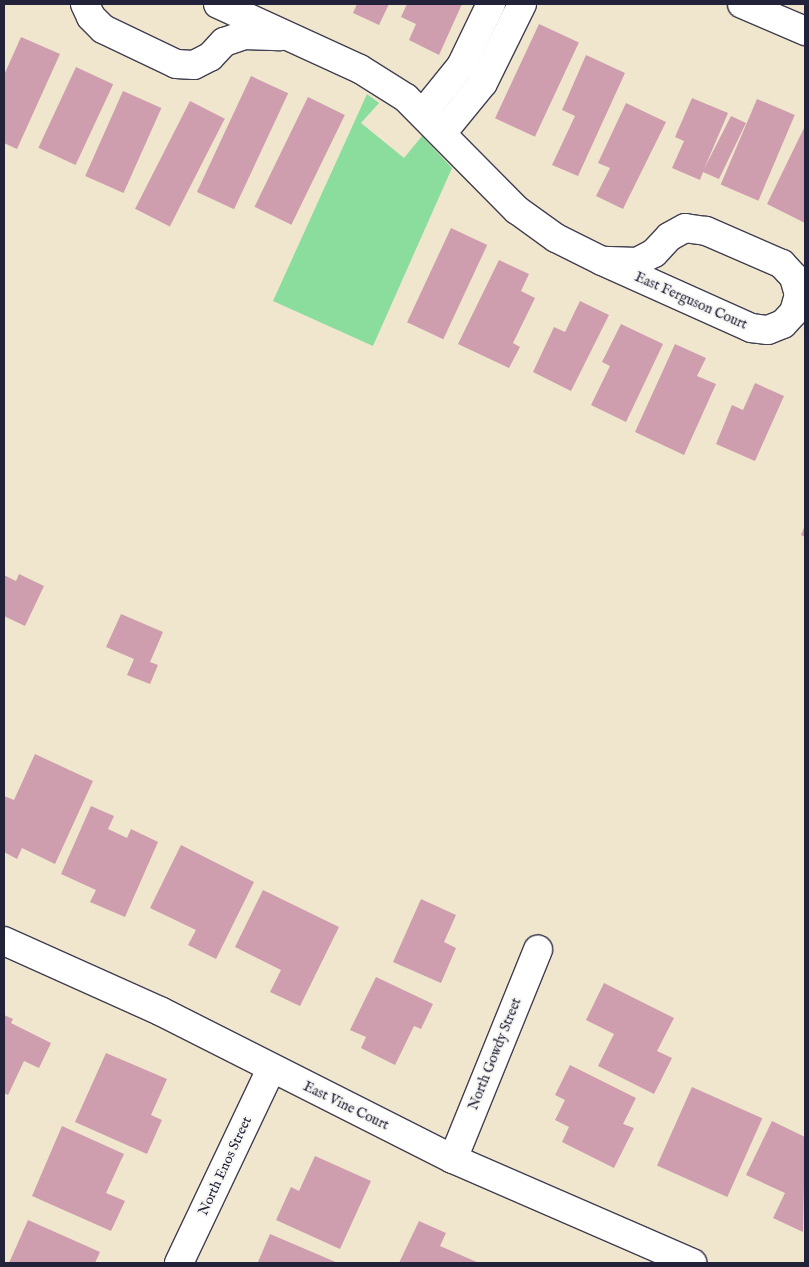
<!DOCTYPE html>
<html>
<head>
<meta charset="utf-8">
<style>
	body { margin:0 }
	#map { position:relative; width:809px; height:1267px; overflow:hidden; background:#efe6cd; font-family:"IM FELL English",serif }
	div>[style] { position:absolute }
	.green>* { inset:0; background:#8bdd9e }
	.building>* { inset:0; background:#ce9eae; transform-origin:0 0 }
	.roads { filter:drop-shadow(1px 0 #413f51) drop-shadow(-1px 0 #413f51) drop-shadow(0 1px #413f51) drop-shadow(0 -1px #413f51) }
	.minor>* { height:28px; margin:-14px; padding:0 14px; transform-origin:14px; border-radius:14px; background:#fff }
	span { translate:-50% -50%; white-space:nowrap; text-align:center; line-height:1.15; -webkit-text-stroke:4px #f6f6f2; paint-order:stroke }
	.street-label { font-size:14px; color:#22223b }
	.frame { position:absolute; inset:0; border:5px solid #22223b; pointer-events:none }
</style>
</head>
<body>
<div id="map">
	<div class="green">
		<i style="clip-path:polygon(367px 94px,379px 103px,361px 123px,404px 158px,422px 136px,452px 168px,373px 346px,273px 301px)"></i>
	</div>
	<div class="building">
		<i style="clip-path:polygon(357px 4px,389px 4px,379px 25px,353px 13px)"></i>
		<i style="clip-path:polygon(407px 4px,462px 4px,439px 55px,409px 40px,416px 24px,401px 17px)"></i>
		<i style="left:539px;top:24px;width:44px;height:104px;rotate:25deg"></i>
		<i style="clip-path:polygon(21px 37px,60px 54px,17px 149px,4px 143px,4px 75px)"></i>
		<i style="clip-path:polygon(586px 55px,625px 73px,578px 176px,552px 165px,575px 116px,562px 110px)"></i>
		<i style="left:76px;top:67px;width:41px;height:89px;rotate:25deg"></i>
		<i style="left:251px;top:76px;width:41px;height:128px;rotate:25deg"></i>
		<i style="left:123px;top:91px;width:42px;height:93px;rotate:24deg"></i>
		<i style="left:308px;top:97px;width:41px;height:122px;rotate:26deg"></i>
		<i style="clip-path:polygon(692px 98px,728px 113px,704px 169px,731px 116px,746px 123px,719px 179px,703px 172px,700px 180px,672px 168px,684px 141px,675px 137px)"></i>
		<i style="left:757px;top:99px;width:41px;height:93px;rotate:23deg"></i>
		<i style="left:190px;top:101px;width:39px;height:121px;rotate:27deg"></i>
		<i style="clip-path:polygon(626px 103px,666px 122px,623px 209px,596px 196px,610px 168px,598px 163px)"></i>
		<i style="clip-path:polygon(805px 126px,805px 223px,767px 204px)"></i>
		<i style="left:451px;top:228px;width:40px;height:104px;rotate:25deg"></i>
		<i style="clip-path:polygon(499px 260px,529px 274px,521px 291px,535px 298px,513px 343px,520px 347px,509px 368px,458px 344px)"></i>
		<i style="clip-path:polygon(580px 301px,609px 315px,571px 391px,533px 372px,554px 327px,565px 332px)"></i>
		<i style="clip-path:polygon(621px 324px,663px 344px,626px 422px,591px 405px,610px 366px,602px 362px)"></i>
		<i style="clip-path:polygon(675px 344px,706px 358px,697px 376px,716px 384px,684px 455px,635px 432px)"></i>
		<i style="clip-path:polygon(755px 383px,784px 396px,755px 461px,716px 444px,732px 405px,743px 410px)"></i>
		<i style="clip-path:polygon(805px 525px,805px 537px,801px 535px)"></i>
		<i style="clip-path:polygon(19px 574px,44px 586px,25px 626px,4px 616px,4px 575px,16px 581px)"></i>
		<i style="clip-path:polygon(121px 614px,163px 632px,150px 662px,158px 665px,150px 684px,127px 675px,134px 659px,106px 647px)"></i>
		<i style="clip-path:polygon(35px 754px,93px 781px,55px 864px,22px 848px,17px 859px,4px 852px,4px 796px,14px 800px)"></i>
		<i style="clip-path:polygon(91px 806px,114px 816px,108px 829px,127px 838px,131px 829px,158px 842px,125px 917px,90px 902px,96px 890px,61px 874px)"></i>
		<i style="clip-path:polygon(181px 845px,254px 882px,216px 959px,188px 945px,196px 930px,150px 908px)"></i>
		<i style="clip-path:polygon(263px 890px,339px 927px,300px 1006px,270px 992px,281px 970px,235px 947px)"></i>
		<i style="clip-path:polygon(421px 899px,456px 915px,444px 942px,456px 948px,441px 983px,393px 962px)"></i>
		<i style="clip-path:polygon(376px 977px,433px 1004px,421px 1029px,414px 1026px,395px 1065px,361px 1048px,366px 1037px,350px 1030px)"></i>
		<i style="clip-path:polygon(604px 983px,674px 1018px,657px 1051px,672px 1058px,654px 1094px,598px 1066px,614px 1034px,586px 1020px)"></i>
		<i style="clip-path:polygon(4px 1015px,13px 1019px,11px 1023px,51px 1043px,39px 1068px,24px 1061px,8px 1095px,4px 1093px)"></i>
		<i style="clip-path:polygon(106px 1053px,167px 1079px,151px 1115px,162px 1120px,147px 1154px,75px 1122px)"></i>
		<i style="clip-path:polygon(570px 1065px,636px 1098px,623px 1124px,634px 1128px,614px 1168px,562px 1142px,569px 1127px,555px 1120px,565px 1100px,555px 1095px)"></i>
		<i style="left:692px;top:1087px;width:77px;height:86px;rotate:24deg"></i>
		<i style="clip-path:polygon(772px 1121px,805px 1137px,803px 1232px,773px 1218px,785px 1193px,746px 1175px)"></i>
		<i style="clip-path:polygon(62px 1126px,124px 1154px,106px 1193px,125px 1201px,111px 1231px,32px 1196px)"></i>
		<i style="clip-path:polygon(315px 1156px,371px 1181px,340px 1249px,276px 1220px,291px 1187px,299px 1191px)"></i>
		<i style="clip-path:polygon(28px 1220px,100px 1252px,95px 1263px,9px 1263px)"></i>
		<i style="clip-path:polygon(419px 1221px,446px 1233px,440px 1246px,479px 1263px,399px 1263px)"></i>
		<i style="clip-path:polygon(270px 1234px,338px 1263px,261px 1263px,258px 1262px)"></i>
	</div>
	<div class="roads">
		<div class="minor">
			<i style="left:85px;top:4px;width:14px;rotate:65deg"></i>
			<i style="left:91px;top:17px;width:17px;rotate:45deg"></i>
			<i style="left:103px;top:29px;width:81px;rotate:25.6deg"></i>
			<i style="left:176px;top:64px;width:18px;rotate:3deg"></i>
			<i style="left:194px;top:65px;width:18px;rotate:-27deg"></i>
			<i style="left:210px;top:57px;width:21px;rotate:-47deg"></i>
			<i style="left:224px;top:42px;width:21px;rotate:-19deg"></i>
			<i style="left:244px;top:35px;width:36px;rotate:2deg"></i>
			<i style="left:218px;top:4px;width:156px;rotate:24.6deg"></i>
			<i style="left:360px;top:69px;width:54px;rotate:32.2deg"></i>
			<i style="left:406px;top:98px;width:158px;rotate:45.3deg"></i>
			<i style="left:517px;top:210px;width:48px;rotate:35.7deg"></i>
			<i style="left:556px;top:238px;width:51px;rotate:26.6deg"></i>
			<i style="left:602px;top:261px;width:163px;rotate:24.2deg"></i>
			<i style="left:751px;top:328px;width:17px;rotate:7deg"></i>
			<i style="left:768px;top:330px;width:16px;rotate:-22deg"></i>
			<i style="left:783px;top:324px;width:16px;rotate:-47deg"></i>
			<i style="left:794px;top:312px;width:18px;rotate:-74deg"></i>
			<i style="left:799px;top:295px;width:19px;rotate:-106deg"></i>
			<i style="left:794px;top:277px;width:18px;rotate:-133deg"></i>
			<i style="left:782px;top:264px;width:83px;rotate:-156.5deg"></i>
			<i style="left:706px;top:231px;width:21px;rotate:-172deg"></i>
			<i style="left:685px;top:228px;width:18px;rotate:151deg"></i>
			<i style="left:669px;top:237px;width:22px;rotate:133deg"></i>
			<i style="left:654px;top:253px;width:19px;rotate:152deg"></i>
			<i style="left:637px;top:262px;width:35px;rotate:-178deg"></i>
			<i style="left:742px;top:4px;width:69px;rotate:23.2deg"></i>
			<i style="left:423px;top:113px;width:60px;rotate:-51deg"></i>
			<i style="left:461px;top:66px;width:69px;rotate:-64.2deg"></i>
			<i style="left:443px;top:132px;width:63px;rotate:-50.8deg"></i>
			<i style="left:483px;top:83px;width:88px;rotate:-63.7deg"></i>
			<i style="left:4px;top:941px;width:171px;rotate:24.2deg"></i>
			<i style="left:160px;top:1011px;width:328px;rotate:26.8deg"></i>
			<i style="left:453px;top:1159px;width:261px;rotate:23.5deg"></i>
			<i style="left:453px;top:1159px;width:226px;rotate:-67.9deg"></i>
			<i style="left:179px;top:1263px;width:215px;rotate:-64.6deg"></i>
		</div>
	</div>
	<div class="street-label">
		<span style="left:691px;top:301px;rotate:24deg">East Ferguson Court</span>
		<span style="left:495px;top:1054px;rotate:-68deg">North Gowdy Street</span>
		<span style="left:346px;top:1106px;rotate:26deg">East Vine Court</span>
		<span style="left:225px;top:1166px;rotate:-65deg">North Enos Street</span>
	</div>
	<div class="frame"></div>
</div>
</body>
</html>
